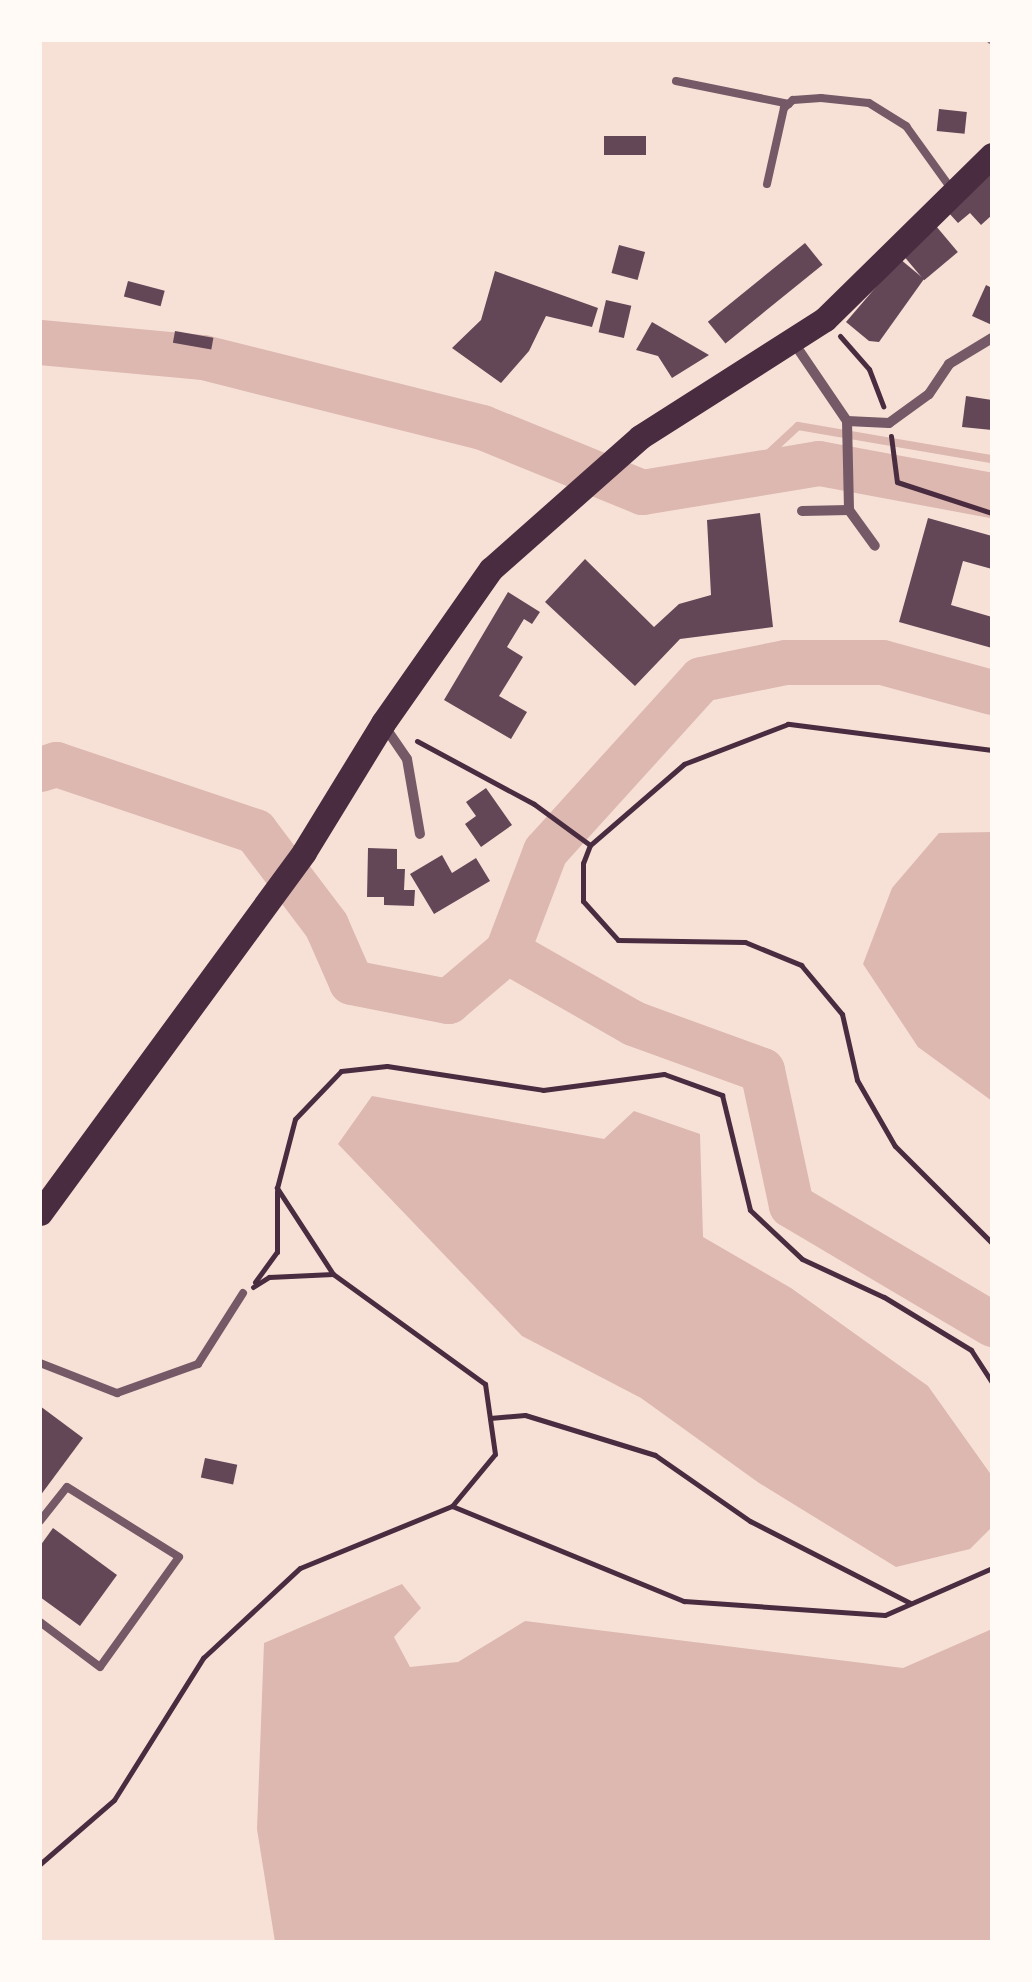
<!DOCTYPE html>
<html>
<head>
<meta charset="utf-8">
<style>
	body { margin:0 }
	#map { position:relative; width:1032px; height:1982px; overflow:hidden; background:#f7e1d7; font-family:Figtree,sans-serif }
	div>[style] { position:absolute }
	.water>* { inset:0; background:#dcb8b0 }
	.stream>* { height:8px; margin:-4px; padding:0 4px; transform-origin:4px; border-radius:4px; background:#dcb8b0 }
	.river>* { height:45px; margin:-22.5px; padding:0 22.5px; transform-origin:22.5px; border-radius:22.5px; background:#dcb8b0 }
	.building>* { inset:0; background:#644757; transform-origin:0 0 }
	.path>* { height:5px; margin:-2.5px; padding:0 2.5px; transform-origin:2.5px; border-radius:2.5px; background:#4a2c40 }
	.service>* { height:8px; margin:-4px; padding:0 4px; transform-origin:4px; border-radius:4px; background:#755966 }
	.minor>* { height:10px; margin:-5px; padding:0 5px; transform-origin:5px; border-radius:5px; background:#755966 }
	.primary>* { height:25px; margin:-12.5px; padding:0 12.5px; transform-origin:12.5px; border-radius:12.5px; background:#4a2c40 }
	.rail>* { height:8px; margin:-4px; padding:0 4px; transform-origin:4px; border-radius:4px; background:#8f747c }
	span { translate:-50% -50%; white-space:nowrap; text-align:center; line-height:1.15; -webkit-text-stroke:10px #fffaf5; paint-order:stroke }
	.frame { position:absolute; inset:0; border:42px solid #fffaf5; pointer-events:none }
</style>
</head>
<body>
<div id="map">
	<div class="water">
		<i style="clip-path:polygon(992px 832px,992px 1101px,918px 1047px,863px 964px,892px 888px,939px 833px)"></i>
		<i style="clip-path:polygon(372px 1096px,604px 1139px,634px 1111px,700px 1134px,703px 1237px,791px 1288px,928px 1386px,992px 1476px,992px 1527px,970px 1549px,896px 1567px,759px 1483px,641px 1398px,522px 1336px,338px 1144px)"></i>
		<i style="clip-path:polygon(402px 1584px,421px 1608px,394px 1637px,410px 1667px,458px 1662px,525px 1621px,903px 1668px,992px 1629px,992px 1942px,275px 1942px,257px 1829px,264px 1643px)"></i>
	</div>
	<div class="stream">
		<i style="left:743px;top:477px;width:75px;rotate:-42.8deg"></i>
		<i style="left:798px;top:426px;width:197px;rotate:9.7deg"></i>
	</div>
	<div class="river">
		<i style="left:40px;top:342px;width:164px;rotate:5.3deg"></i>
		<i style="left:203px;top:357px;width:288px;rotate:14.1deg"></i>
		<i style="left:482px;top:427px;width:173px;rotate:22.1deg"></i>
		<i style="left:642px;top:492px;width:179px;rotate:-9.3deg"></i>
		<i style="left:819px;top:463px;width:176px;rotate:10.5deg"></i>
		<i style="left:40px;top:769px;width:17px;rotate:-17deg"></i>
		<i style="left:56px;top:764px;width:210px;rotate:18.6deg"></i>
		<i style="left:255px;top:831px;width:118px;rotate:52.9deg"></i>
		<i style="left:326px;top:925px;width:62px;rotate:66.3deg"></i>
		<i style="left:351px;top:982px;width:99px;rotate:11.1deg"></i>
		<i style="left:448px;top:1001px;width:77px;rotate:-40.3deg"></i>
		<i style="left:507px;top:951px;width:107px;rotate:-69.2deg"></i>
		<i style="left:545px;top:851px;width:232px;rotate:-47.8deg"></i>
		<i style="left:701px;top:679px;width:86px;rotate:-11.4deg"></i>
		<i style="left:785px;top:662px;width:97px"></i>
		<i style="left:882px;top:662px;width:114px;rotate:15.3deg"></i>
		<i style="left:507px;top:951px;width:145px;rotate:29.7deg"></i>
		<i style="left:633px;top:1023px;width:137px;rotate:20deg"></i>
		<i style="left:762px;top:1070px;width:138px;rotate:77.9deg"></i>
		<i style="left:791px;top:1205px;width:234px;rotate:30.6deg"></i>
	</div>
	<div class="building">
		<i style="left:939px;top:109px;width:28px;height:22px;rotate:6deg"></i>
		<i style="left:604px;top:136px;width:42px;height:19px"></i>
		<i style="clip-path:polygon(992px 172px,992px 215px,981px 225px,970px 213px,958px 223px,948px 212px)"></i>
		<i style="left:936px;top:226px;width:34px;height:44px;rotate:50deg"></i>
		<i style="left:805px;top:243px;width:28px;height:125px;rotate:51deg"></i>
		<i style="left:619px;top:245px;width:27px;height:29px;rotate:15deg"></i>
		<i style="clip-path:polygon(900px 259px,924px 279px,879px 342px,869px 341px,846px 322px)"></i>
		<i style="clip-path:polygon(495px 271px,598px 308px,592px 327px,546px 316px,529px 351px,501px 383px,452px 348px,481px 320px)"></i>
		<i style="left:128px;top:281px;width:38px;height:16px;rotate:15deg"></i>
		<i style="clip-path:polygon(986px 285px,992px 288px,992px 325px,972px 316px)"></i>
		<i style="left:606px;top:300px;width:26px;height:33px;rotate:13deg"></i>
		<i style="clip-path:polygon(652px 322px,709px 355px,672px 378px,658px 356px,636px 350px)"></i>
		<i style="left:175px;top:331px;width:39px;height:12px;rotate:10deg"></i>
		<i style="clip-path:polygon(966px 396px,992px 400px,992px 430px,962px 427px)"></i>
		<i style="clip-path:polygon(760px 513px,773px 627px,680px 639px,635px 686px,545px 602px,585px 559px,654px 627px,679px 604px,711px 595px,707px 520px)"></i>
		<i style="clip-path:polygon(928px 518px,992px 536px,992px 569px,963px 561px,951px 605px,992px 617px,992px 648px,899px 622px)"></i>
		<i style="clip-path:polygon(508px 592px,540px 612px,532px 624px,524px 619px,507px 647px,523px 657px,499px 696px,527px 712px,511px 739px,444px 700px)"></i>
		<i style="clip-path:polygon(486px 788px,512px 825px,481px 847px,465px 824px,476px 816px,466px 802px)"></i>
		<i style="clip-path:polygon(368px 848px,397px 849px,397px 869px,405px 869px,404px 890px,415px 890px,414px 906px,384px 905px,384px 897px,367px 897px)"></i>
		<i style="clip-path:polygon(442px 855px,452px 873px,476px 858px,490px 881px,434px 914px,410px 874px)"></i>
		<i style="clip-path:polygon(40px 1406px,83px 1438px,40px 1496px)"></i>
		<i style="left:205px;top:1458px;width:33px;height:20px;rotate:12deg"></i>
		<i style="clip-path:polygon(53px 1528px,117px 1575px,80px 1626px,40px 1597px,40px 1546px)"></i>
	</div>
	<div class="path">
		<i style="left:840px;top:336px;width:44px;rotate:48.7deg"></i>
		<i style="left:869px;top:369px;width:40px;rotate:69deg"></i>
		<i style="left:891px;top:436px;width:46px;rotate:82.6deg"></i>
		<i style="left:897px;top:482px;width:100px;rotate:18.1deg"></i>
		<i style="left:417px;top:741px;width:133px;rotate:28.3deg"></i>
		<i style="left:534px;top:804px;width:69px;rotate:36.2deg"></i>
		<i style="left:992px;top:750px;width:206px;rotate:-172.7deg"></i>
		<i style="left:788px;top:724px;width:111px;rotate:159deg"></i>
		<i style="left:684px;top:764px;width:124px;rotate:139.2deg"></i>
		<i style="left:590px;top:845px;width:19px;rotate:111deg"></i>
		<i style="left:583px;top:863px;width:38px;rotate:90deg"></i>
		<i style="left:583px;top:901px;width:52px;rotate:48.1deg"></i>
		<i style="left:618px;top:940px;width:127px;rotate:0.9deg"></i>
		<i style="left:745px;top:942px;width:61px;rotate:22.3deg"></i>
		<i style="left:801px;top:965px;width:64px;rotate:50.1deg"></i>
		<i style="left:842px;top:1014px;width:68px;rotate:77.2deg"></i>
		<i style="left:857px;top:1080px;width:76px;rotate:60.1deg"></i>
		<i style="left:895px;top:1146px;width:137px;rotate:45deg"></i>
		<i style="left:255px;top:1282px;width:37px;rotate:-54deg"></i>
		<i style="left:277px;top:1252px;width:61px;rotate:-90deg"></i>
		<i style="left:253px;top:1287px;width:19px;rotate:-32deg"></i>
		<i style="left:269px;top:1277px;width:64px;rotate:-2.7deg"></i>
		<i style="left:490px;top:1418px;width:35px;rotate:-5deg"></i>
		<i style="left:525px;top:1415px;width:136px;rotate:17.1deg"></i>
		<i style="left:655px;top:1455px;width:116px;rotate:34.8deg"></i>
		<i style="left:750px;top:1521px;width:180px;rotate:27.1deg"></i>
		<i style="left:452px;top:1506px;width:67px;rotate:-50.4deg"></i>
		<i style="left:495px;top:1454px;width:71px;rotate:-98.1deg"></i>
		<i style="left:485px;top:1384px;width:188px;rotate:-144.1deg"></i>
		<i style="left:333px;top:1274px;width:103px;rotate:-123.1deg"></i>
		<i style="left:277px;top:1188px;width:71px;rotate:-75.4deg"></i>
		<i style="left:295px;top:1119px;width:66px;rotate:-46.2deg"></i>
		<i style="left:341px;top:1071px;width:46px;rotate:-6.2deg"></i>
		<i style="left:387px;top:1066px;width:158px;rotate:8.7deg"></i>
		<i style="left:543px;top:1090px;width:122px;rotate:-7.5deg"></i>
		<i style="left:664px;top:1074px;width:62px;rotate:19.9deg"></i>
		<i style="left:722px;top:1095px;width:118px;rotate:76.3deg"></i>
		<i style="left:750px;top:1210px;width:71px;rotate:43.3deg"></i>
		<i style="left:802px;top:1259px;width:90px;rotate:24.9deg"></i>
		<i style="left:884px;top:1297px;width:102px;rotate:31.3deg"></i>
		<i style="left:971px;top:1350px;width:38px;rotate:57deg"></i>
		<i style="left:40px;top:1864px;width:98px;rotate:-40.9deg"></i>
		<i style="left:114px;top:1800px;width:168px;rotate:-57.9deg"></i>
		<i style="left:203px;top:1658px;width:132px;rotate:-42.9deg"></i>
		<i style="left:300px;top:1568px;width:164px;rotate:-22.2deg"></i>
		<i style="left:452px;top:1506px;width:251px;rotate:22.3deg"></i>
		<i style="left:684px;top:1601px;width:201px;rotate:4deg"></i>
		<i style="left:885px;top:1615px;width:117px;rotate:-23.7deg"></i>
	</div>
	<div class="service">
		<i style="left:676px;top:81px;width:115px;rotate:11.5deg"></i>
		<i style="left:767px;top:184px;width:78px;rotate:-77.4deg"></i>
		<i style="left:784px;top:108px;width:12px;rotate:-42deg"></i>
		<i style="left:793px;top:100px;width:28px;rotate:-4deg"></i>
		<i style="left:821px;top:98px;width:48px;rotate:5.9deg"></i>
		<i style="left:869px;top:103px;width:44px;rotate:31.9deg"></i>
		<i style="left:906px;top:126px;width:75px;rotate:54.2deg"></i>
		<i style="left:40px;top:1363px;width:83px;rotate:21.3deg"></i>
		<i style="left:117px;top:1393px;width:86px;rotate:-19.7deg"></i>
		<i style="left:198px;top:1364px;width:84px;rotate:-57.6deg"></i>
		<i style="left:40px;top:1521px;width:43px;rotate:-51.5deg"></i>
		<i style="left:67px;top:1487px;width:132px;rotate:32deg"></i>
		<i style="left:179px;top:1557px;width:135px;rotate:125.7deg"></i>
		<i style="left:100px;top:1667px;width:75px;rotate:-143.1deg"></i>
	</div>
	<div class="minor">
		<i style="left:794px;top:343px;width:94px;rotate:55.8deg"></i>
		<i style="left:847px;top:421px;width:42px;rotate:2.7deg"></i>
		<i style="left:889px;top:423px;width:49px;rotate:-35.9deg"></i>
		<i style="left:929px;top:394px;width:36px;rotate:-56deg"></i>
		<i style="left:949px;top:364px;width:50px;rotate:-31.2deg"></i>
		<i style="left:847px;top:421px;width:89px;rotate:88.7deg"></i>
		<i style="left:849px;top:510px;width:44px;rotate:54.2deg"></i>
		<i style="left:802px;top:511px;width:47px;rotate:-1.2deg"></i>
		<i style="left:383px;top:724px;width:42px;rotate:55.6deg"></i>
		<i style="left:407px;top:759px;width:76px;rotate:80.2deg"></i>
	</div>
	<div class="primary">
		<i style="left:40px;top:1213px;width:447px;rotate:-53.8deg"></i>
		<i style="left:304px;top:852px;width:151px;rotate:-58.5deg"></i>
		<i style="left:383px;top:723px;width:188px;rotate:-55deg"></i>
		<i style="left:491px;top:569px;width:199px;rotate:-41.5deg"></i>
		<i style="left:640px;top:437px;width:219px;rotate:-32.5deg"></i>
		<i style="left:825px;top:319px;width:234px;rotate:-44.5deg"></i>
	</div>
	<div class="rail">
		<i style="left:991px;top:40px;width:1px"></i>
	</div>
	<div class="frame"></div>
</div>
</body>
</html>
